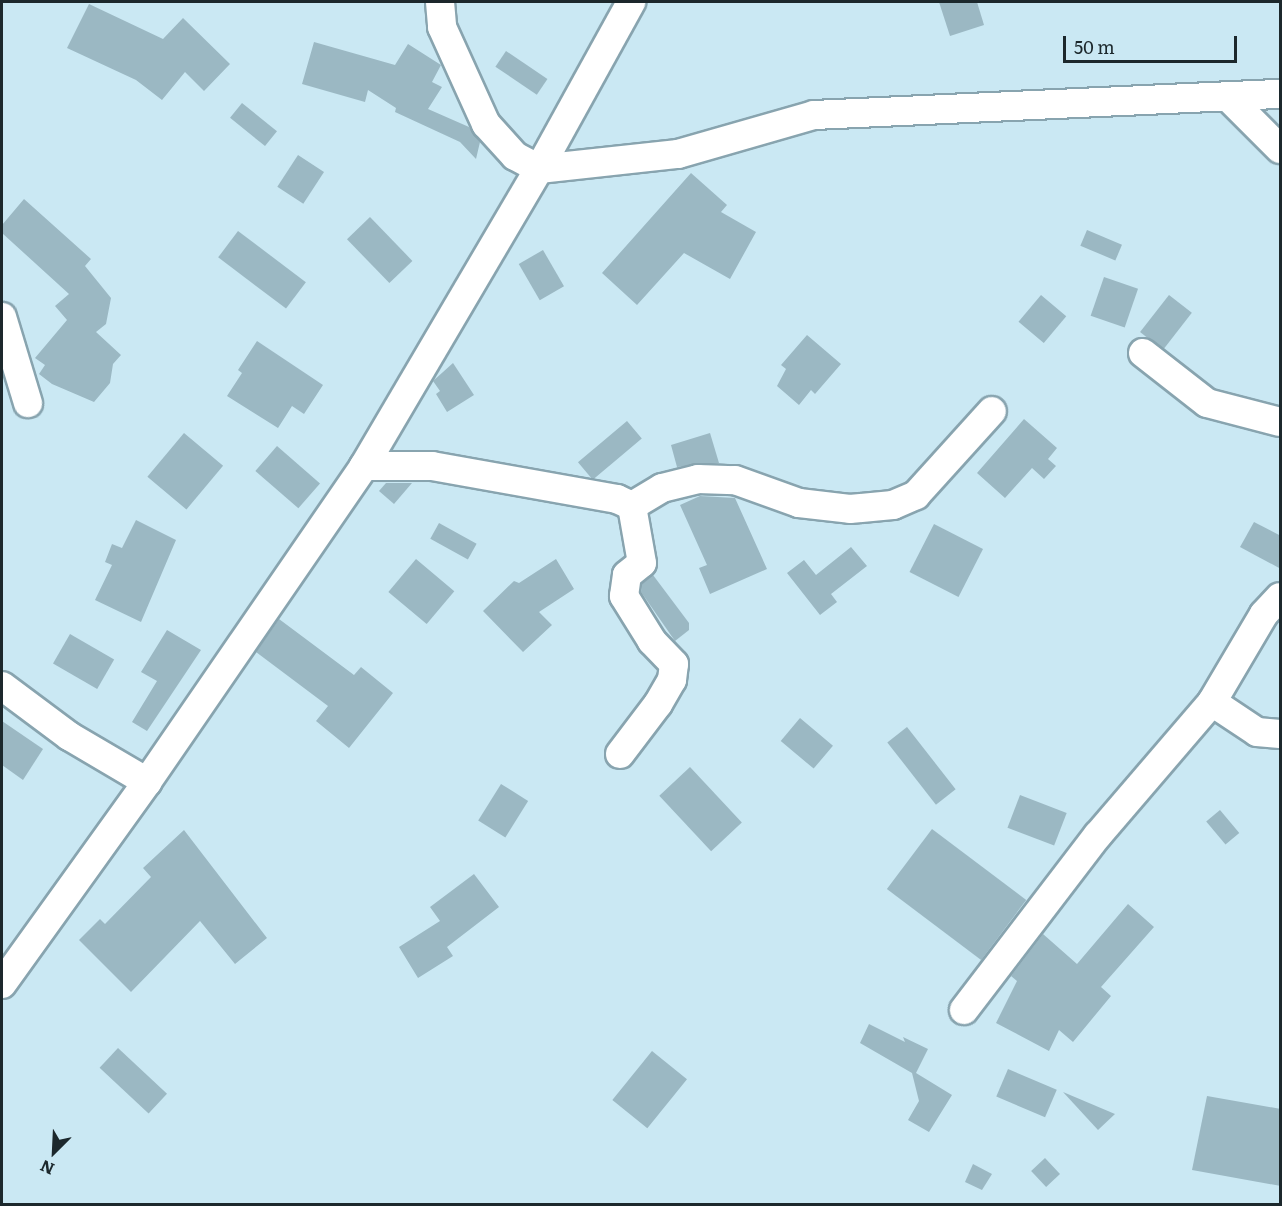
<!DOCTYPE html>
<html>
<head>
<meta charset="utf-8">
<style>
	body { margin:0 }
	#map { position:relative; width:1282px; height:1206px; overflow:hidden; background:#cae8f3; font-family:Literata,serif }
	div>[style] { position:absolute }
	.building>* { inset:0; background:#9bb8c3; transform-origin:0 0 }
	.roads { filter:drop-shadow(2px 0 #88a4af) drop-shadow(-2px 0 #88a4af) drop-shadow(0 2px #88a4af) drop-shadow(0 -2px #88a4af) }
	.minor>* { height:28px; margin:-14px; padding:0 14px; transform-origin:14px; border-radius:14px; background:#fff }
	span { translate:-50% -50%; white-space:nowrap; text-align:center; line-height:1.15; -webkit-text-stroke:4.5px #cae8f3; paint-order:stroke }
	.frame { position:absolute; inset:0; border:3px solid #1c282c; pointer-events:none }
	.north { position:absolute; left:24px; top:1122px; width:60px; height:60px; -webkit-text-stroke:4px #cae8f3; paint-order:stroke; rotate:204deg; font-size:16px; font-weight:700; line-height:24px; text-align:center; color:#1c282c }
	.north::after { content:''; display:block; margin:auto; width:21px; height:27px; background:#1c282c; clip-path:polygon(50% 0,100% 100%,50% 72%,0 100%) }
	.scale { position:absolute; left:1063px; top:36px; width:174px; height:27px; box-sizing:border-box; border:3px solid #1c282c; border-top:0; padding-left:8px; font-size:18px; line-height:21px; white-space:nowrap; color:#1c282c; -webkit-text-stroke:4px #cae8f3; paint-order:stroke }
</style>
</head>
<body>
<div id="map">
	<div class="building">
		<i style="clip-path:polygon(939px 2px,977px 2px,984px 25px,950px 36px)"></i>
		<i style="clip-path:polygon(89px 4px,163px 39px,183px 18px,230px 64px,204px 91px,185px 72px,162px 100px,136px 80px,67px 48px)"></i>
		<i style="clip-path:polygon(314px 42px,395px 65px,408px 44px,441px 65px,432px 82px,442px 87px,428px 109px,469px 127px,480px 142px,476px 159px,460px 142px,395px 112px,396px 108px,368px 90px,365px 102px,302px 84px)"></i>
		<i style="left:506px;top:51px;width:50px;height:19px;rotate:34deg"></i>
		<i style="left:242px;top:103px;width:45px;height:19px;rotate:39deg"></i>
		<i style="left:298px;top:155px;width:31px;height:38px;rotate:33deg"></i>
		<i style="clip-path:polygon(691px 173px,727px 205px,721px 212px,756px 232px,730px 279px,684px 253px,637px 305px,602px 273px)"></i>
		<i style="clip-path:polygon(24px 199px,91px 259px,85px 266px,111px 298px,106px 324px,96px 332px,121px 355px,113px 364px,110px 383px,94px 402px,52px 384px,39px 374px,45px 365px,35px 358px,67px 320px,55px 306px,69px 294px,2px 233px,2px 225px)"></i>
		<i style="left:370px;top:217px;width:61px;height:32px;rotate:46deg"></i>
		<i style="left:1087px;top:230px;width:38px;height:17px;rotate:23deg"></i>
		<i style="left:238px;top:231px;width:85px;height:33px;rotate:37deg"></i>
		<i style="left:543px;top:250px;width:42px;height:28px;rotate:60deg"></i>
		<i style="left:1104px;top:277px;width:36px;height:41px;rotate:19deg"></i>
		<i style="left:1041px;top:295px;width:33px;height:35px;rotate:40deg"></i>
		<i style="left:1169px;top:295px;width:29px;height:47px;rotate:38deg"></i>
		<i style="clip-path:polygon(807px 335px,841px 364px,815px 394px,811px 390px,799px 405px,777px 386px,786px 369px,781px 365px)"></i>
		<i style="clip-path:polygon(257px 341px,323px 385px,304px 414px,292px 406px,278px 428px,227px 396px,242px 373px,238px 370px)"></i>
		<i style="clip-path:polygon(453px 363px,474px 395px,447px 412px,436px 394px,440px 391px,433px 381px)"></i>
		<i style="clip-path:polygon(1024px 419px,1057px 448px,1048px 459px,1056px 466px,1044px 479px,1032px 468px,1005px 498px,977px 473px)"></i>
		<i style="left:627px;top:421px;width:23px;height:64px;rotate:50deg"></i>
		<i style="left:184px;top:433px;width:51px;height:57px;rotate:40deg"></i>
		<i style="clip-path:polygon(710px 433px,719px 463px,677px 467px,671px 445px)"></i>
		<i style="left:277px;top:446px;width:57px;height:33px;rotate:41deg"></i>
		<i style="clip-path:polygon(386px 483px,412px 483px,394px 504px,379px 491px)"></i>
		<i style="clip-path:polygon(700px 496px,735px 498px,767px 569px,710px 594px,699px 568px,707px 565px,680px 505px)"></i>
		<i style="clip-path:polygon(136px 520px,176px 540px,141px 622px,95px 600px,112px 565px,105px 562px,112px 544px,122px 548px)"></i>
		<i style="clip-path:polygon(1254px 522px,1281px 536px,1281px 569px,1240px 547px)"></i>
		<i style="left:439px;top:523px;width:43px;height:18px;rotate:29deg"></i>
		<i style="left:934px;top:524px;width:55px;height:54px;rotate:27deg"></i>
		<i style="clip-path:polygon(851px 547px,867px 566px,831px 594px,837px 602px,820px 615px,787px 573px,804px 560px,816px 575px)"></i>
		<i style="left:416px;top:559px;width:50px;height:43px;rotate:40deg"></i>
		<i style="clip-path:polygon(556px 559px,574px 589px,539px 612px,552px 625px,523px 652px,483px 611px,514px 581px,519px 583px)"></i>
		<i style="clip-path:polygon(653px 575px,689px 623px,689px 630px,675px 641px,641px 592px,642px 584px)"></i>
		<i style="clip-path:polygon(279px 619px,354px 675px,361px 667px,393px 693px,349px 748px,316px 721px,328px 706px,256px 652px)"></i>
		<i style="clip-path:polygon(167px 630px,201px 650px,147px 731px,132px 722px,157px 681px,141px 672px)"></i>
		<i style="left:70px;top:634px;width:51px;height:34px;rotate:30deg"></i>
		<i style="left:800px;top:718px;width:43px;height:30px;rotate:40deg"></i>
		<i style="clip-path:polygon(2px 721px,43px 749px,23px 780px,2px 765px)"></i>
		<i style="left:907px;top:727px;width:79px;height:25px;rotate:52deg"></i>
		<i style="left:690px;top:767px;width:76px;height:42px;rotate:47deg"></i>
		<i style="left:501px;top:784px;width:32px;height:43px;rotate:32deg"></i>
		<i style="left:1020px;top:795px;width:50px;height:35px;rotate:21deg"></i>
		<i style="left:1220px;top:810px;width:30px;height:18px;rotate:50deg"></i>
		<i style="left:932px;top:829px;width:118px;height:75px;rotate:37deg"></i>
		<i style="clip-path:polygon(184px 830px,267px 938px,235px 964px,200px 921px,131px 992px,79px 940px,100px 919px,105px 924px,151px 877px,143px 868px)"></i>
		<i style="clip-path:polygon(474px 874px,499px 907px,447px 947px,453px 956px,418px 978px,399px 947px,440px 921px,430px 907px)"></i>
		<i style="clip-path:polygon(1128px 904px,1154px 927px,1101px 987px,1111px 996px,1073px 1042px,1059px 1030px,1049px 1051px,996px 1023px,1017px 981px,1011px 976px,1043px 934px,1077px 964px)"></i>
		<i style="clip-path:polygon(869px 1024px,905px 1042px,903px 1037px,928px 1049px,916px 1073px,952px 1095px,929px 1132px,908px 1120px,919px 1101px,912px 1073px,860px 1043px)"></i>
		<i style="left:118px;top:1048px;width:67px;height:27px;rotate:43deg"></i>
		<i style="left:652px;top:1051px;width:45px;height:63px;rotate:39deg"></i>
		<i style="left:1008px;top:1069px;width:53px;height:30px;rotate:23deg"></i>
		<i style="clip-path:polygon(1063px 1092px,1115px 1114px,1098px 1130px)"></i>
		<i style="clip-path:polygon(1207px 1096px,1281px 1109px,1281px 1186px,1192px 1170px)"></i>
		<i style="left:1045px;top:1158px;width:22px;height:19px;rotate:47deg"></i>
		<i style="clip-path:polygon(973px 1164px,992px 1174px,982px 1190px,965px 1182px)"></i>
	</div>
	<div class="roads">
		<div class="minor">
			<i style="left:440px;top:2px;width:25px;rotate:85deg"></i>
			<i style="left:442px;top:27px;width:107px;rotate:65.6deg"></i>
			<i style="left:486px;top:124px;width:43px;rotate:47.8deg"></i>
			<i style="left:515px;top:156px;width:27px;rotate:28deg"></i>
			<i style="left:539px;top:169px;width:140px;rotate:-6.2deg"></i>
			<i style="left:678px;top:154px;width:141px;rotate:-16deg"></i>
			<i style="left:814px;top:115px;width:466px;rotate:-2.6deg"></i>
			<i style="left:1229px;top:98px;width:72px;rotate:45deg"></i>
			<i style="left:2px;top:317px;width:90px;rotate:73.2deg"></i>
			<i style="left:1143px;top:353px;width:81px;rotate:38deg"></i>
			<i style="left:1207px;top:403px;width:75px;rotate:14.6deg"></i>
			<i style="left:364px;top:466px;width:68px"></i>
			<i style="left:432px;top:466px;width:188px;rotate:10.1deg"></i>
			<i style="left:617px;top:499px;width:17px;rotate:25deg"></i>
			<i style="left:632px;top:506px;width:35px;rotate:-31deg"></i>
			<i style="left:662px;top:488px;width:37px;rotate:-14deg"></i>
			<i style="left:698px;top:479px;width:37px;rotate:2deg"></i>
			<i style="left:735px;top:480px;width:68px;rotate:19.8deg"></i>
			<i style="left:799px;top:503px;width:51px;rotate:6.7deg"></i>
			<i style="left:850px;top:509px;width:43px;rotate:-5.3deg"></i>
			<i style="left:893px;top:505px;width:25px;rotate:-23deg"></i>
			<i style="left:916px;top:495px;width:113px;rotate:-47.9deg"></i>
			<i style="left:2px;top:686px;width:84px;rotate:36.7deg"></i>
			<i style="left:69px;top:736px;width:91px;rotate:30.5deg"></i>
			<i style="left:1212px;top:702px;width:54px;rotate:33.7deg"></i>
			<i style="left:1257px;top:732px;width:23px;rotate:5deg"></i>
			<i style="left:620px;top:754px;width:63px;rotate:-52.8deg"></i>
			<i style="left:658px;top:704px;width:28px;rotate:-60deg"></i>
			<i style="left:672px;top:680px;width:16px;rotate:-83deg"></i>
			<i style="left:674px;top:664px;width:32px;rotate:-134deg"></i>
			<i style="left:652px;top:641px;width:53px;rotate:-121.9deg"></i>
			<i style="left:624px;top:596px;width:21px;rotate:-82deg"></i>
			<i style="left:627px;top:575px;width:19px;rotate:-39deg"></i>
			<i style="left:642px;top:563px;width:58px;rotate:-100deg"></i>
			<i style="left:2px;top:984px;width:249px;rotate:-54.3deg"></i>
			<i style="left:147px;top:782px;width:383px;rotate:-55.5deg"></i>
			<i style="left:364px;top:466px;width:345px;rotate:-59.5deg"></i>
			<i style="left:539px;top:169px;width:191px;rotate:-61.1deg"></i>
			<i style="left:964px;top:1010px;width:220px;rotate:-52.6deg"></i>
			<i style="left:1098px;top:835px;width:175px;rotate:-49.4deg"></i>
			<i style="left:1212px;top:702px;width:102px;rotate:-59.4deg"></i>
			<i style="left:1264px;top:614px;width:23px;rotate:-47deg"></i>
		</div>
	</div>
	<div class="frame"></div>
	<div class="north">N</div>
	<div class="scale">50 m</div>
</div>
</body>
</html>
